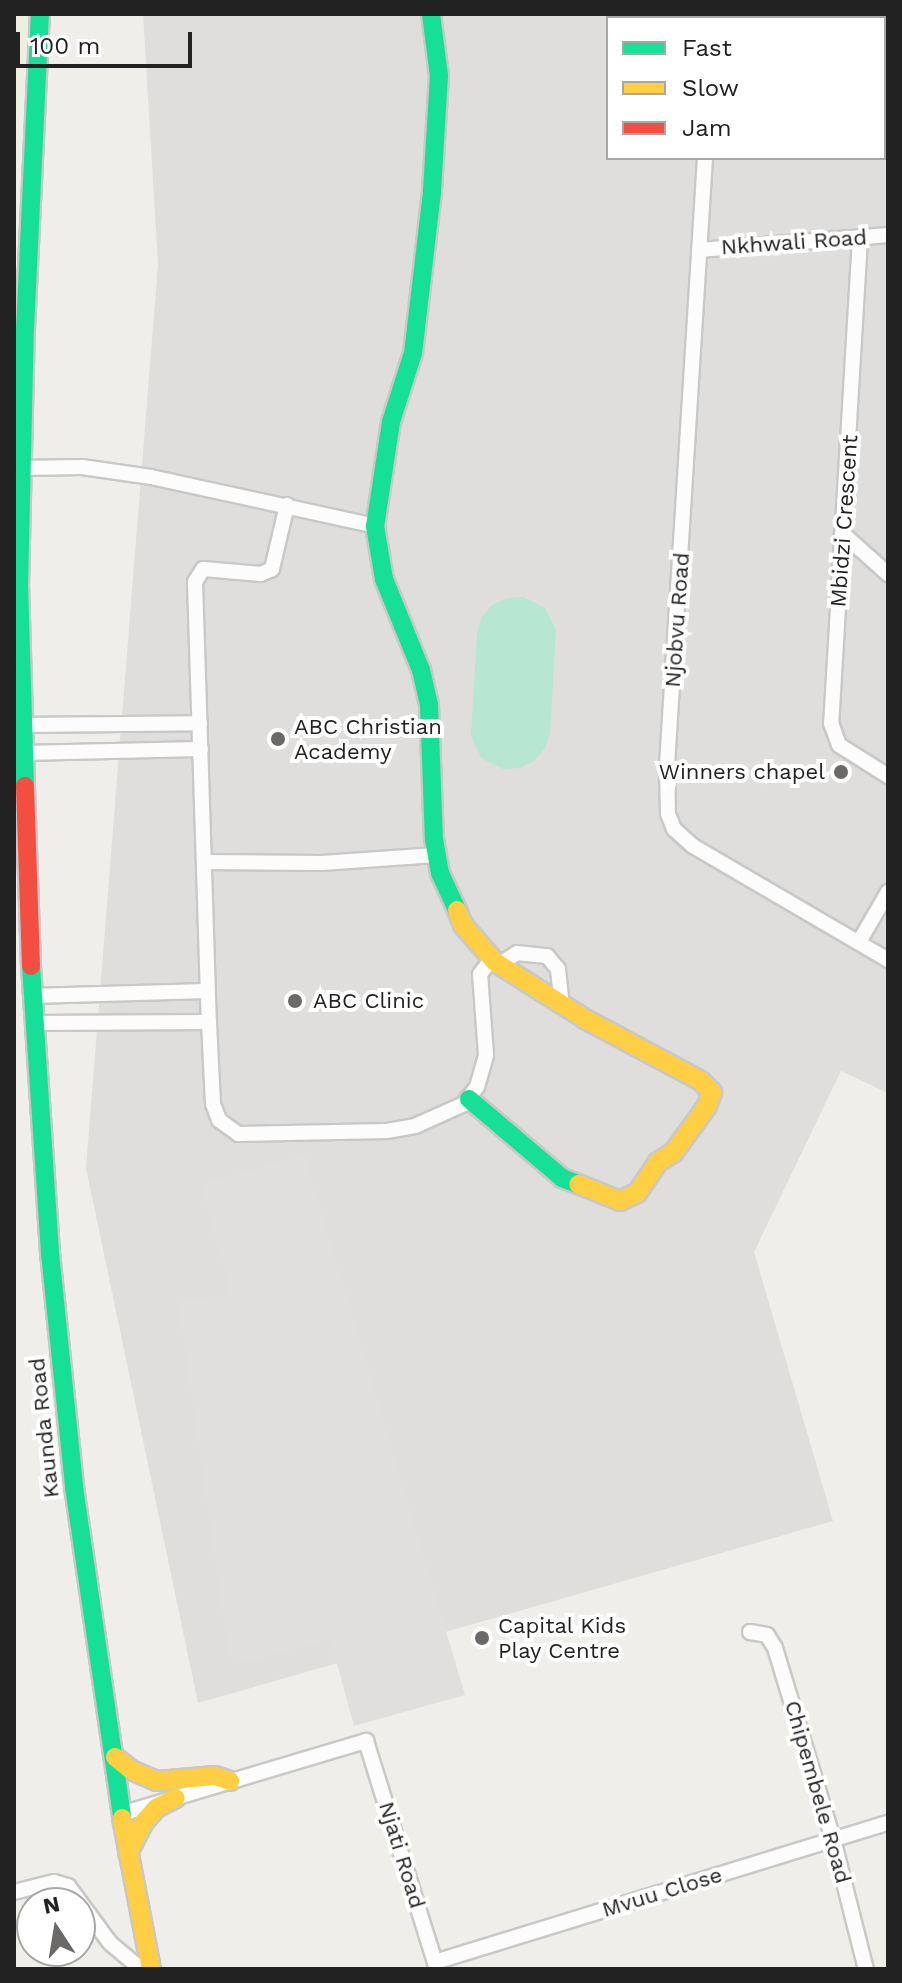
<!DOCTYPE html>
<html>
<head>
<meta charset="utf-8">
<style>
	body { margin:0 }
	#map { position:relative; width:902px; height:1983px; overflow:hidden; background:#f0eeeb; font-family:"Work Sans",sans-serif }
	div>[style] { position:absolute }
	.residential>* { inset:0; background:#dfdedc }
	.farmland>* { inset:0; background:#efefdf }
	.pitch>* { inset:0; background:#b7e6d2 }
	.parking>* { inset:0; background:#e0dfde }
	.roads { filter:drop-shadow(2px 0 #c9c8c7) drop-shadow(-2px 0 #c9c8c7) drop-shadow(0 2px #c9c8c7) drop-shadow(0 -2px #c9c8c7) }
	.street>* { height:14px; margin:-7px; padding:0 7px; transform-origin:7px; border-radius:7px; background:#fdfcfc }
	.fast>* { height:18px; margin:-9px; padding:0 9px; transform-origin:9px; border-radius:9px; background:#16e098 }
	.slow>* { height:18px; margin:-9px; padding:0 9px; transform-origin:9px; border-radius:9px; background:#ffcf43 }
	.jam>* { height:18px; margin:-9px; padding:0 9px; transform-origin:9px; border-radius:9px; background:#f24e42 }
	.dots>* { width:22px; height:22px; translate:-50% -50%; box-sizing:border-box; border:4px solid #fff; border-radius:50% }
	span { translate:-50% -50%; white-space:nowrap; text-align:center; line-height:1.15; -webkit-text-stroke:8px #fff; paint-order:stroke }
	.street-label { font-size:22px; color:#222 }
	.poi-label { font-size:22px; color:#222 }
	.left { translate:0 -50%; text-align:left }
	.right { translate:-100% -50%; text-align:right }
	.frame { position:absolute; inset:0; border:16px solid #222; pointer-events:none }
	.legend { position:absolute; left:606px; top:16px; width:280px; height:144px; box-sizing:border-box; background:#fff; border:2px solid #a7a7a7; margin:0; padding:10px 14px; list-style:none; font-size:24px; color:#222 }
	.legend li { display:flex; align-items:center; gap:16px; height:40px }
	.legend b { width:40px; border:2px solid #a7a7a7 }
	.north { position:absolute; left:16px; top:1887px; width:80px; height:80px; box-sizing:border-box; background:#fff; border:2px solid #a7a7a7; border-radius:50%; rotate:348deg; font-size:22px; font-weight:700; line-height:32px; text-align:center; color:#222 }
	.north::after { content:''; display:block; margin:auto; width:28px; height:36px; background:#6a6968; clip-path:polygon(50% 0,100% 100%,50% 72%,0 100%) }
	.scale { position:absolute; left:16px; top:32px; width:176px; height:36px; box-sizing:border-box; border:4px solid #222; border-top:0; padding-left:10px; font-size:24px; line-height:28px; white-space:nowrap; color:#222; -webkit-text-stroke:6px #fff; paint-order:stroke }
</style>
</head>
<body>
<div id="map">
	<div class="residential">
		<i style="clip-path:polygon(evenodd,143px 14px,888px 14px,888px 1093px,841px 1071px,754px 1252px,833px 1521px,198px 1703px,86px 1168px,158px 264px,143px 14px,608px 18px,884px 18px,884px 158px,608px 158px,608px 18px)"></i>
	</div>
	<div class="farmland">
		<i style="clip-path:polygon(14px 14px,29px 14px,14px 198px)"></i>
	</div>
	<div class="pitch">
		<i style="clip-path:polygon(523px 597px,545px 608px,556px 630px,550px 733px,545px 748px,534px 761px,520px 768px,503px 769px,481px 758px,471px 736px,477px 633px,481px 618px,492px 605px,507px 598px)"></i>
	</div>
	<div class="parking">
		<i style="clip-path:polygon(304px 1154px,465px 1695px,354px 1726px,330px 1638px,254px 1660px,229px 1655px,178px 1301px,231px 1295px,202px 1185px)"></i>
	</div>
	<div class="roads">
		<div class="street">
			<i style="left:714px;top:18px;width:4px;rotate:-90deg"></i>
			<i style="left:884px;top:35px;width:4px;rotate:-14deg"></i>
			<i style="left:705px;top:158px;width:609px;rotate:93.58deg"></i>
			<i style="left:667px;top:766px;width:48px;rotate:88.8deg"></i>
			<i style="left:668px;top:814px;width:16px;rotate:68deg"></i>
			<i style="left:674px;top:829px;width:25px;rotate:42deg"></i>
			<i style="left:693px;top:846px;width:226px;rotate:30.3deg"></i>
			<i style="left:860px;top:238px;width:486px;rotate:93.4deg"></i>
			<i style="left:831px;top:723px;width:23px;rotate:70deg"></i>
			<i style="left:839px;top:745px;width:58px;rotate:32.3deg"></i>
			<i style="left:699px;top:250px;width:190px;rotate:-4.5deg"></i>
			<i style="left:20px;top:468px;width:62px;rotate:-0.9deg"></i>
			<i style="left:82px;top:467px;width:70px;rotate:8.2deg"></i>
			<i style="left:151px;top:477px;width:229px;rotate:12.3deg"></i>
			<i style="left:287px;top:505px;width:66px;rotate:103.2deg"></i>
			<i style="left:272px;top:569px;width:12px;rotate:156deg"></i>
			<i style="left:261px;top:574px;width:58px;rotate:-175.1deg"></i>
			<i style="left:203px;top:569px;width:15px;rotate:122deg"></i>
			<i style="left:195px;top:582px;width:440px;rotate:88.2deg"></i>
			<i style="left:209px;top:1022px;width:82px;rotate:87.2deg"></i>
			<i style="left:213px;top:1104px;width:17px;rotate:69deg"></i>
			<i style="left:219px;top:1120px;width:24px;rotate:36deg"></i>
			<i style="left:238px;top:1134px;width:149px;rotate:-1.2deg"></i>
			<i style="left:387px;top:1131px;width:28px;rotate:-10deg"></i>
			<i style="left:415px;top:1126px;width:54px;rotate:-24.2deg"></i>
			<i style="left:464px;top:1104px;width:21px;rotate:-53deg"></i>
			<i style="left:477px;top:1087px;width:33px;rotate:-74deg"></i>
			<i style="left:486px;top:1055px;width:81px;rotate:-94.2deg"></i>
			<i style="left:480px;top:974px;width:11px;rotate:-52deg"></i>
			<i style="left:487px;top:965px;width:9px;rotate:-21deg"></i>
			<i style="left:842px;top:533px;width:62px;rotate:41.7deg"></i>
			<i style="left:21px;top:725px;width:179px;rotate:-0.6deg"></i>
			<i style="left:22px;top:753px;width:179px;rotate:-1.3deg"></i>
			<i style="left:206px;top:862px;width:116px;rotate:0.5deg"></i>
			<i style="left:322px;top:863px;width:114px;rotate:-4deg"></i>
			<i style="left:859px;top:942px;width:58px;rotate:-59.9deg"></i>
			<i style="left:498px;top:965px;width:22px;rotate:-32deg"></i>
			<i style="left:517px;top:953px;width:30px;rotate:6deg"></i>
			<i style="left:547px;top:956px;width:17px;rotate:50deg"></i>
			<i style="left:558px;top:969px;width:36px;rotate:84deg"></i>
			<i style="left:31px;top:996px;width:176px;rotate:-1.6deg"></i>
			<i style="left:33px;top:1023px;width:176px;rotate:-0.3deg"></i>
			<i style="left:750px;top:1632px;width:17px;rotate:10deg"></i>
			<i style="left:767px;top:1635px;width:15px;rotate:58deg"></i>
			<i style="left:775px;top:1648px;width:200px;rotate:73.1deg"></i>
			<i style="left:833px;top:1839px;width:134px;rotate:75.8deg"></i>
			<i style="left:121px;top:1814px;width:256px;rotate:-16.6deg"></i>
			<i style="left:366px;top:1741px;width:239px;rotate:72.7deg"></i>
			<i style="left:14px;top:1892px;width:41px;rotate:-14deg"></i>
			<i style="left:54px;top:1882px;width:15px;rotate:16deg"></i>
			<i style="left:68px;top:1886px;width:71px;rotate:53.6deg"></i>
			<i style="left:110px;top:1943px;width:38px;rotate:40deg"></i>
			<i style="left:139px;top:1967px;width:11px"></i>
			<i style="left:435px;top:1962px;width:474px;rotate:-17.1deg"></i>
		</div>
		<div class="fast">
			<i style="left:431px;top:14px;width:63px;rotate:82.6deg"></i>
			<i style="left:439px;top:76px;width:116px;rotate:93.5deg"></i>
			<i style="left:432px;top:192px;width:162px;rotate:96.7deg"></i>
			<i style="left:413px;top:353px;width:72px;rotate:107.7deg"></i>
			<i style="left:391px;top:422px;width:105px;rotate:98.7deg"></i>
			<i style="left:375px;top:526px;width:54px;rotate:80.4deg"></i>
			<i style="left:384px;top:579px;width:98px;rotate:67.9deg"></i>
			<i style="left:421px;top:670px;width:36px;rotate:77deg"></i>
			<i style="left:429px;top:705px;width:134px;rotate:87.9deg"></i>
			<i style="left:434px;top:839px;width:35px;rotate:80deg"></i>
			<i style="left:440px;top:873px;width:41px;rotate:65.3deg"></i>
			<i style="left:25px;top:786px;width:199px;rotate:-91.7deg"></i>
			<i style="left:19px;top:587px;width:257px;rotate:-88.7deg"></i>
			<i style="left:25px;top:330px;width:316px;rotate:-87.3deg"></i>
			<i style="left:31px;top:966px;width:288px;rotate:86.2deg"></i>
			<i style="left:50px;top:1253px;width:235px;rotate:84.1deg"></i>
			<i style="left:74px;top:1487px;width:334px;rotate:81.7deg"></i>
			<i style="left:469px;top:1099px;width:122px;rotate:40.3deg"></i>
			<i style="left:562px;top:1178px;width:17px;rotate:21deg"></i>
		</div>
		<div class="slow">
			<i style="left:457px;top:910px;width:16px;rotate:68deg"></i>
			<i style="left:463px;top:925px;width:49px;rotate:49.1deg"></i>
			<i style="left:495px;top:962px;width:107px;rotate:32.3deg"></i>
			<i style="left:585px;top:1019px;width:132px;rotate:28.1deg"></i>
			<i style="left:701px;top:1081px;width:16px;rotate:45deg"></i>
			<i style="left:712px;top:1092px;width:15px;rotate:110deg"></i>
			<i style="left:707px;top:1106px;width:57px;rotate:125.7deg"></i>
			<i style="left:674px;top:1152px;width:19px;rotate:148deg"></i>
			<i style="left:658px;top:1162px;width:37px;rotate:124deg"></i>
			<i style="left:637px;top:1193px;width:19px;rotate:155deg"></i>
			<i style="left:620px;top:1201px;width:45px;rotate:-158deg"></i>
			<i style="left:115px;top:1757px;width:21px;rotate:39deg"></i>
			<i style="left:131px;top:1770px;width:28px;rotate:23deg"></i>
			<i style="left:157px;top:1781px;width:58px;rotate:-4.9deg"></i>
			<i style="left:215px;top:1776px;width:16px;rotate:18deg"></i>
			<i style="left:122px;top:1818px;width:154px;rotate:79.1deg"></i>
			<i style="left:128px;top:1853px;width:34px;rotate:-63deg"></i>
			<i style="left:143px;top:1823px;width:20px;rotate:-49deg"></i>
			<i style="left:156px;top:1808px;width:22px;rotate:-27deg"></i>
		</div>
		<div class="jam">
			<i style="left:25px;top:786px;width:180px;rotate:88.1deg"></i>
		</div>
	</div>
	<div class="dots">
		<i style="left:278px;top:739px;background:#6a6968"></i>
		<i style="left:841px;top:772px;background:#6a6968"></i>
		<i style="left:295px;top:1001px;background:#6a6968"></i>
		<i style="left:482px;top:1638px;background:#6a6968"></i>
	</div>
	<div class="street-label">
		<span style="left:794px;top:242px;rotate:-4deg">Nkhwali Road</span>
		<span style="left:844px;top:521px;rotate:-86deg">Mbidzi Crescent</span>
		<span style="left:677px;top:620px;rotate:-86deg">Njobvu Road</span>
		<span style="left:44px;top:1428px;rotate:-96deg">Kaunda Road</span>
		<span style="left:818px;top:1792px;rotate:74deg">Chipembele Road</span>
		<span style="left:402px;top:1855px;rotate:73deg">Njati Road</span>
		<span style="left:662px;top:1892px;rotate:-17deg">Mvuu Close</span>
	</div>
	<div class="poi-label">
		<span class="left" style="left:294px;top:739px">ABC Christian<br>Academy</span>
		<span class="right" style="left:825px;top:772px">Winners chapel</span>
		<span class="left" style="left:313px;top:1001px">ABC Clinic</span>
		<span class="left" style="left:498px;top:1638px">Capital Kids<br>Play Centre</span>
	</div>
	<div class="frame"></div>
	<ul class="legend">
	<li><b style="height:10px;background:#16e098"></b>Fast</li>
	<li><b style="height:10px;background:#ffcf43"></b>Slow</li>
	<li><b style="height:10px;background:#f24e42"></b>Jam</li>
	</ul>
	<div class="north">N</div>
	<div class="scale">100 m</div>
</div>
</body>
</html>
